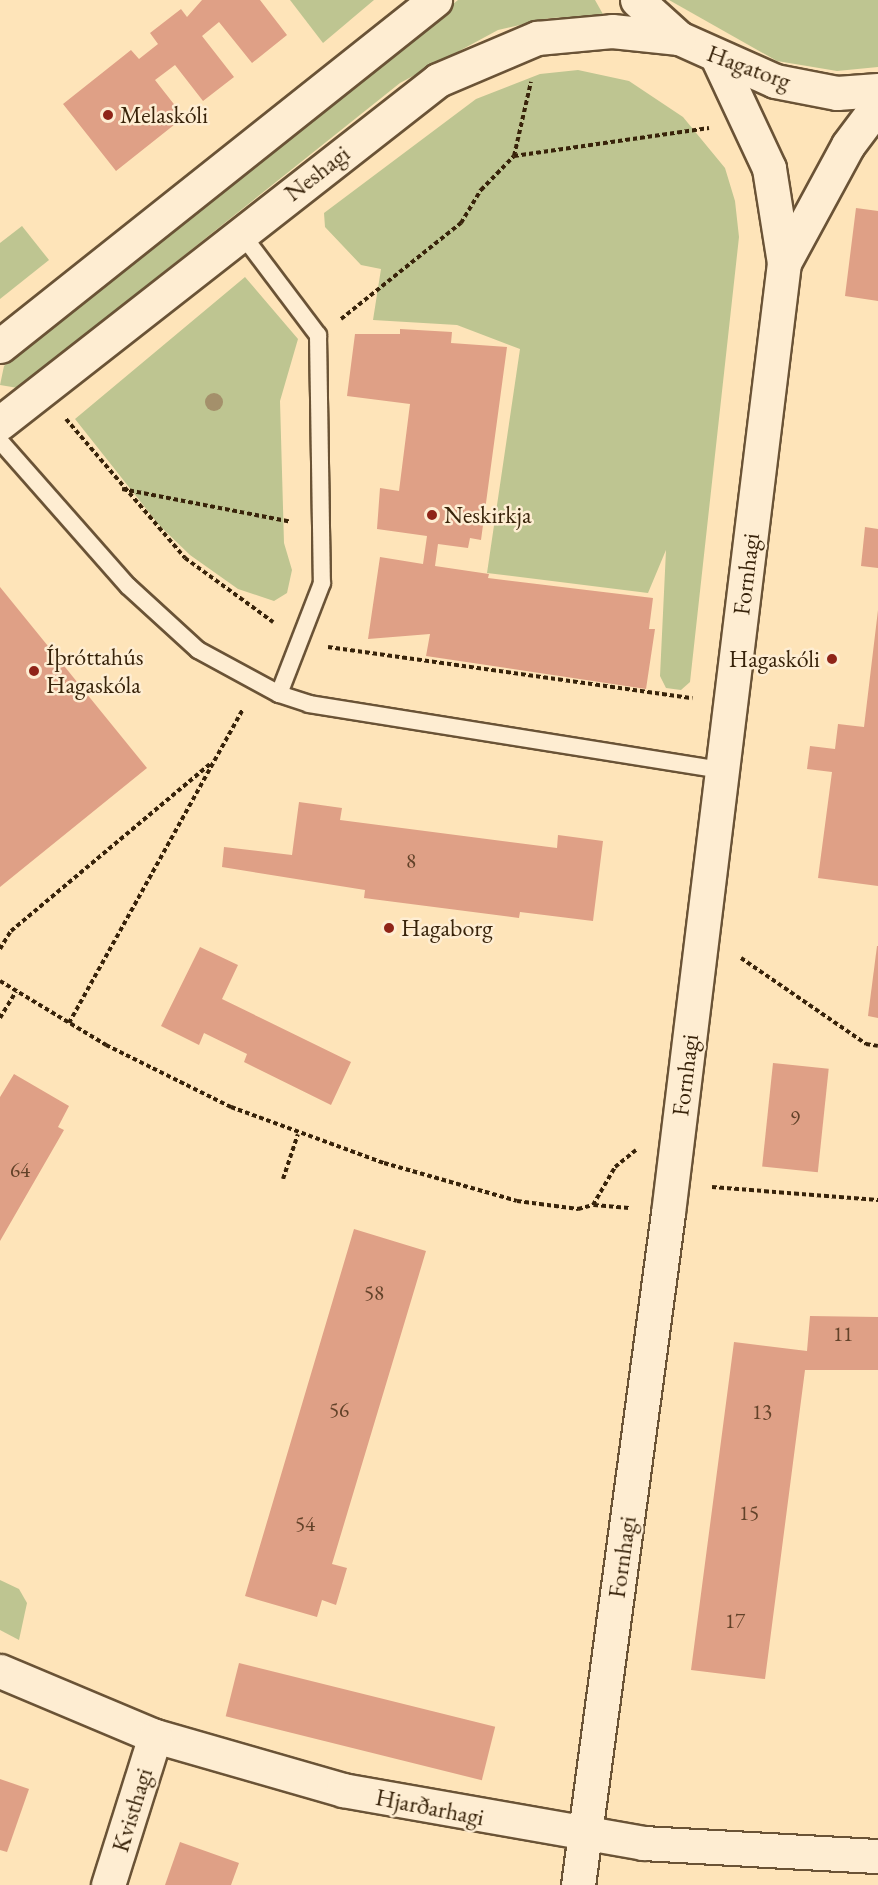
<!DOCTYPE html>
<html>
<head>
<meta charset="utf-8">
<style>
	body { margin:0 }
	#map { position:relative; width:878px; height:1885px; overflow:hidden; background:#fee4b9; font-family:"EB Garamond",serif }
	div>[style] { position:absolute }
	.green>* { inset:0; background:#bec591 }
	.building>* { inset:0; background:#dfa086; transform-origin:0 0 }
	.path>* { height:4px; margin-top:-2px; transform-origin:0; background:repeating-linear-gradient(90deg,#38230a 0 4.5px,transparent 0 7.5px) }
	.roads { filter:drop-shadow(2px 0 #6a5336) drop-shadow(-2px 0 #6a5336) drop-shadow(0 2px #6a5336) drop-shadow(0 -2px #6a5336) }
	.lane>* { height:16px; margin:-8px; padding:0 8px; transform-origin:8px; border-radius:8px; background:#feedd2 }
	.street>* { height:33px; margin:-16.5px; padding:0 16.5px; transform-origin:16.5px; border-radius:16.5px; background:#feedd2 }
	.secondary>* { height:33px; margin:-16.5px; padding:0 16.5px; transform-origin:16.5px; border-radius:16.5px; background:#feedd2 }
	.trees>* { width:18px; height:18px; margin:-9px; border-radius:50%; background:#a4906b }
	.dots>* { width:16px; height:16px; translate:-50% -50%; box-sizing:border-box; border:3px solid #feedd2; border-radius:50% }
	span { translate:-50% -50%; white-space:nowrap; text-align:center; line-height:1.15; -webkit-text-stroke:5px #feedd2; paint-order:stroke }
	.number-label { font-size:21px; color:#624229 }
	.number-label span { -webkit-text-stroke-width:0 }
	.street-label { font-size:24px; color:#38230a }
	.poi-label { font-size:24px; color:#38230a }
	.left { translate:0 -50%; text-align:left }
	.right { translate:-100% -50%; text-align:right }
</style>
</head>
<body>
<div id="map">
	<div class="green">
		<i style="clip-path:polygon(290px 0,374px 0,323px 43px)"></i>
		<i style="clip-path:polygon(458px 0,595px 0,604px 16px,550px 18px,498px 30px,400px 83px,18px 388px,0 385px,4px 366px)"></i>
		<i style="clip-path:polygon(669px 0,878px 0,878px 67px,837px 71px,777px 61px)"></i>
		<i style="clip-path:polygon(578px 70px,629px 81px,683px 117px,725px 168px,735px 201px,739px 237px,690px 682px,681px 690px,666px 688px,660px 676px,666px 550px,648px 593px,487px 573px,520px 349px,457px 325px,373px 320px,381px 269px,361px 265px,325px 227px,324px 213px,476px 99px,540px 74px)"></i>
		<i style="clip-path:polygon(22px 226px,49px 260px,0 299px,0 243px)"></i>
		<i style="clip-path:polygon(245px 277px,298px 339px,280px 401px,284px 543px,292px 570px,287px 593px,274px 601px,238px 589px,190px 555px,159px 525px,75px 419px)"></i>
		<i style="clip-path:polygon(0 1580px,19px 1589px,27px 1603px,19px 1640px,0 1630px)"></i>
	</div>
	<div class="building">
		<i style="clip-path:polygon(202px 0,260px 0,287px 35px,252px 63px,219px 22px,202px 36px,234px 77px,203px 101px,175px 65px,155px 80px,184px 117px,116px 171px,63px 104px,131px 50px,139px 59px,158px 44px,150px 33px,181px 9px,187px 17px)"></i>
		<i style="clip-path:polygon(856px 208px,878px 211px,878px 301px,845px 296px)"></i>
		<i style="clip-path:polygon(400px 329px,452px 332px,451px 343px,507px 347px,481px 540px,470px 538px,468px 548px,438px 544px,435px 566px,489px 574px,488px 578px,653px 598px,649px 629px,655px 629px,646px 689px,426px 656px,430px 634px,368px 639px,380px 557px,423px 564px,427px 536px,377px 529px,380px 488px,399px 491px,410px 404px,347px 396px,355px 334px,400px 334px)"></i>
		<i style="clip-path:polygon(865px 527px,878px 529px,878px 568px,861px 566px)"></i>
		<i style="clip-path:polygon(0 587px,147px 768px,0 887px)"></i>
		<i style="clip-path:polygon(878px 610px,878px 886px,818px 878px,832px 772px,807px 769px,810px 746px,835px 749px,838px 724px,864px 727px)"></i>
		<i style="clip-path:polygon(299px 802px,342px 808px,340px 820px,557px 848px,558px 835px,603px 841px,593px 921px,520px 912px,519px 918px,364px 898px,365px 890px,222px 867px,224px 847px,292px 855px)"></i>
		<i style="clip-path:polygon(877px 946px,878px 946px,878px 1018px,868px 1016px)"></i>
		<i style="clip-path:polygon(200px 947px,238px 965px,222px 999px,351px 1062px,331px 1105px,244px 1062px,247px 1054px,204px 1033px,199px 1045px,161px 1026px)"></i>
		<i style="left:773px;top:1063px;width:56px;height:104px;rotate:6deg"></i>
		<i style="clip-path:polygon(14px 1074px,69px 1106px,58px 1127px,64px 1130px,0 1241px,0 1097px)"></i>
		<i style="clip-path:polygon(354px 1229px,426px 1251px,332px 1564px,347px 1568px,336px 1605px,322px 1600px,317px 1617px,245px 1596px)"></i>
		<i style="clip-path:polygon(810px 1316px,878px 1317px,878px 1370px,805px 1370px,765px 1679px,691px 1670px,734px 1342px,807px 1351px)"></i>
		<i style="left:239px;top:1663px;width:264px;height:55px;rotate:14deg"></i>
		<i style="clip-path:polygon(0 1779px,29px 1789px,7px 1852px,0 1850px)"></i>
		<i style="clip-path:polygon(180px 1842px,239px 1863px,231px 1885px,165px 1885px)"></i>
	</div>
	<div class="path">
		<i style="left:514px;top:156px;width:76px;rotate:-77.1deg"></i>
		<i style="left:341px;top:319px;width:154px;rotate:-38.7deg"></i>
		<i style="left:461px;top:223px;width:39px;rotate:-59deg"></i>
		<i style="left:481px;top:190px;width:47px;rotate:-45.9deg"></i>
		<i style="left:514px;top:156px;width:197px;rotate:-8.2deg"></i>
		<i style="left:66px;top:419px;width:183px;rotate:49.4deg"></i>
		<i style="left:185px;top:558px;width:109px;rotate:36deg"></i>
		<i style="left:122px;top:489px;width:172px;rotate:11deg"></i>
		<i style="left:328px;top:647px;width:368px;rotate:8deg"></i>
		<i style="left:0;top:949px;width:21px;rotate:-59deg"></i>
		<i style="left:11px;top:931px;width:260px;rotate:-40deg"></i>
		<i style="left:741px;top:958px;width:152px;rotate:34.5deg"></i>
		<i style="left:866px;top:1044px;width:12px;rotate:9deg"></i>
		<i style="left:0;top:981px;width:124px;rotate:31.1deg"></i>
		<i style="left:106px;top:1045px;width:140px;rotate:26.4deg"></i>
		<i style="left:231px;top:1107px;width:163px;rotate:20.1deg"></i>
		<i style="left:384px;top:1163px;width:138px;rotate:15.9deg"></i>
		<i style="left:517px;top:1201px;width:62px;rotate:7.5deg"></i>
		<i style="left:578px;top:1209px;width:16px;rotate:-15deg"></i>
		<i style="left:593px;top:1205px;width:44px;rotate:-59.9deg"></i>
		<i style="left:615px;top:1167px;width:27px;rotate:-39deg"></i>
		<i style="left:0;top:1018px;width:31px;rotate:-59deg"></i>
		<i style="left:69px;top:1023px;width:359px;rotate:-61deg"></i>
		<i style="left:283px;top:1179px;width:47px;rotate:-71.6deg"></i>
		<i style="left:712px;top:1187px;width:167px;rotate:4.5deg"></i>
		<i style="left:594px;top:1205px;width:35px;rotate:5deg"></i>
	</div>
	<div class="roads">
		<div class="lane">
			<i style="left:241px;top:233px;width:128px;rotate:53deg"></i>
			<i style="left:318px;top:335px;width:248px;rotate:89.1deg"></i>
			<i style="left:322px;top:583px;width:119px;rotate:111.2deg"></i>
			<i style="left:0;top:441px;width:193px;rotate:48.6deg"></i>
			<i style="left:128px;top:586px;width:95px;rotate:42.4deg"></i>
			<i style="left:198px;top:650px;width:92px;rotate:28.5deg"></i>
			<i style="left:279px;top:694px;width:32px;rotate:18deg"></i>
			<i style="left:309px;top:704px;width:418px;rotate:9.1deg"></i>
		</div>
		<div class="street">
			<i style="left:784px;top:263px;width:134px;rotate:-61.5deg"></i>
			<i style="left:848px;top:145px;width:50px;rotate:-53.1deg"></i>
			<i style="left:0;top:1671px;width:168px;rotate:22.8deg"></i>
			<i style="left:155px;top:1736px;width:196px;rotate:16deg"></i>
			<i style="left:343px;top:1790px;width:305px;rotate:10deg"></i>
			<i style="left:643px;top:1843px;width:235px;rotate:3.2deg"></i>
			<i style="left:108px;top:1885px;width:156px;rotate:-72.5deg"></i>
			<i style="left:578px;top:1885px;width:678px;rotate:-82.37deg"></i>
			<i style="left:668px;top:1213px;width:957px;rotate:-83.04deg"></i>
			<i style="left:784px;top:263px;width:96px;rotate:-99deg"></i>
			<i style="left:769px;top:168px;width:120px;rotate:-115.1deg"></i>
		</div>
		<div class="secondary">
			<i style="left:637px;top:0;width:57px;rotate:42.1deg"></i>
			<i style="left:679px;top:38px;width:105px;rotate:24.1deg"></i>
			<i style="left:775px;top:81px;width:63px;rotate:11deg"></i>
			<i style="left:837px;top:93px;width:41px;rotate:-4.2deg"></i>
			<i style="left:0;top:346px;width:556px;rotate:-38.5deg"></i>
			<i style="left:0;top:423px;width:556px;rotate:-38.06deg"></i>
			<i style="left:438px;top:80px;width:108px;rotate:-23deg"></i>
			<i style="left:537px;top:38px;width:75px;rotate:-5.3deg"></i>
			<i style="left:612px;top:31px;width:67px;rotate:6deg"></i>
		</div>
	</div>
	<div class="trees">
		<i style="left:214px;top:402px"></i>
	</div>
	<div class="dots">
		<i style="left:108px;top:115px;background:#8f2418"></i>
		<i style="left:432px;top:515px;background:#8f2418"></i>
		<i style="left:832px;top:659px;background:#8f2418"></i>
		<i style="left:34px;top:671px;background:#8f2418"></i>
		<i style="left:389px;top:928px;background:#8f2418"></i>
	</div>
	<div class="number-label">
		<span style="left:411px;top:861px">8</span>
		<span style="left:795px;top:1118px">9</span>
		<span style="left:20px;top:1170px">64</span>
		<span style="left:374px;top:1293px">58</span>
		<span style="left:843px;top:1334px">11</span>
		<span style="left:339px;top:1410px">56</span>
		<span style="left:762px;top:1412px">13</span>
		<span style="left:749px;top:1513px">15</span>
		<span style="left:305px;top:1524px">54</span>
		<span style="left:735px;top:1621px">17</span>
	</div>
	<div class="street-label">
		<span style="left:749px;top:67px;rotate:20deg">Hagatorg</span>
		<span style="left:317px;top:173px;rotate:-38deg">Neshagi</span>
		<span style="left:746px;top:574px;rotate:-83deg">Fornhagi</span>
		<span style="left:685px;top:1075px;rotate:-83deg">Fornhagi</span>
		<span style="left:622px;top:1557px;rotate:-82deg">Fornhagi</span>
		<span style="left:430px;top:1807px;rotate:11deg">Hjarðarhagi</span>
		<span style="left:132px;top:1810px;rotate:-73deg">Kvisthagi</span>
	</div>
	<div class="poi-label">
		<span class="left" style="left:120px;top:115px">Melaskóli</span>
		<span class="left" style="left:444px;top:515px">Neskirkja</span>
		<span class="left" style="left:46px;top:671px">Íþróttahús<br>Hagaskóla</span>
		<span class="right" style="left:820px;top:659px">Hagaskóli</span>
		<span class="left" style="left:401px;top:928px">Hagaborg</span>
	</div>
</div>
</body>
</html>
